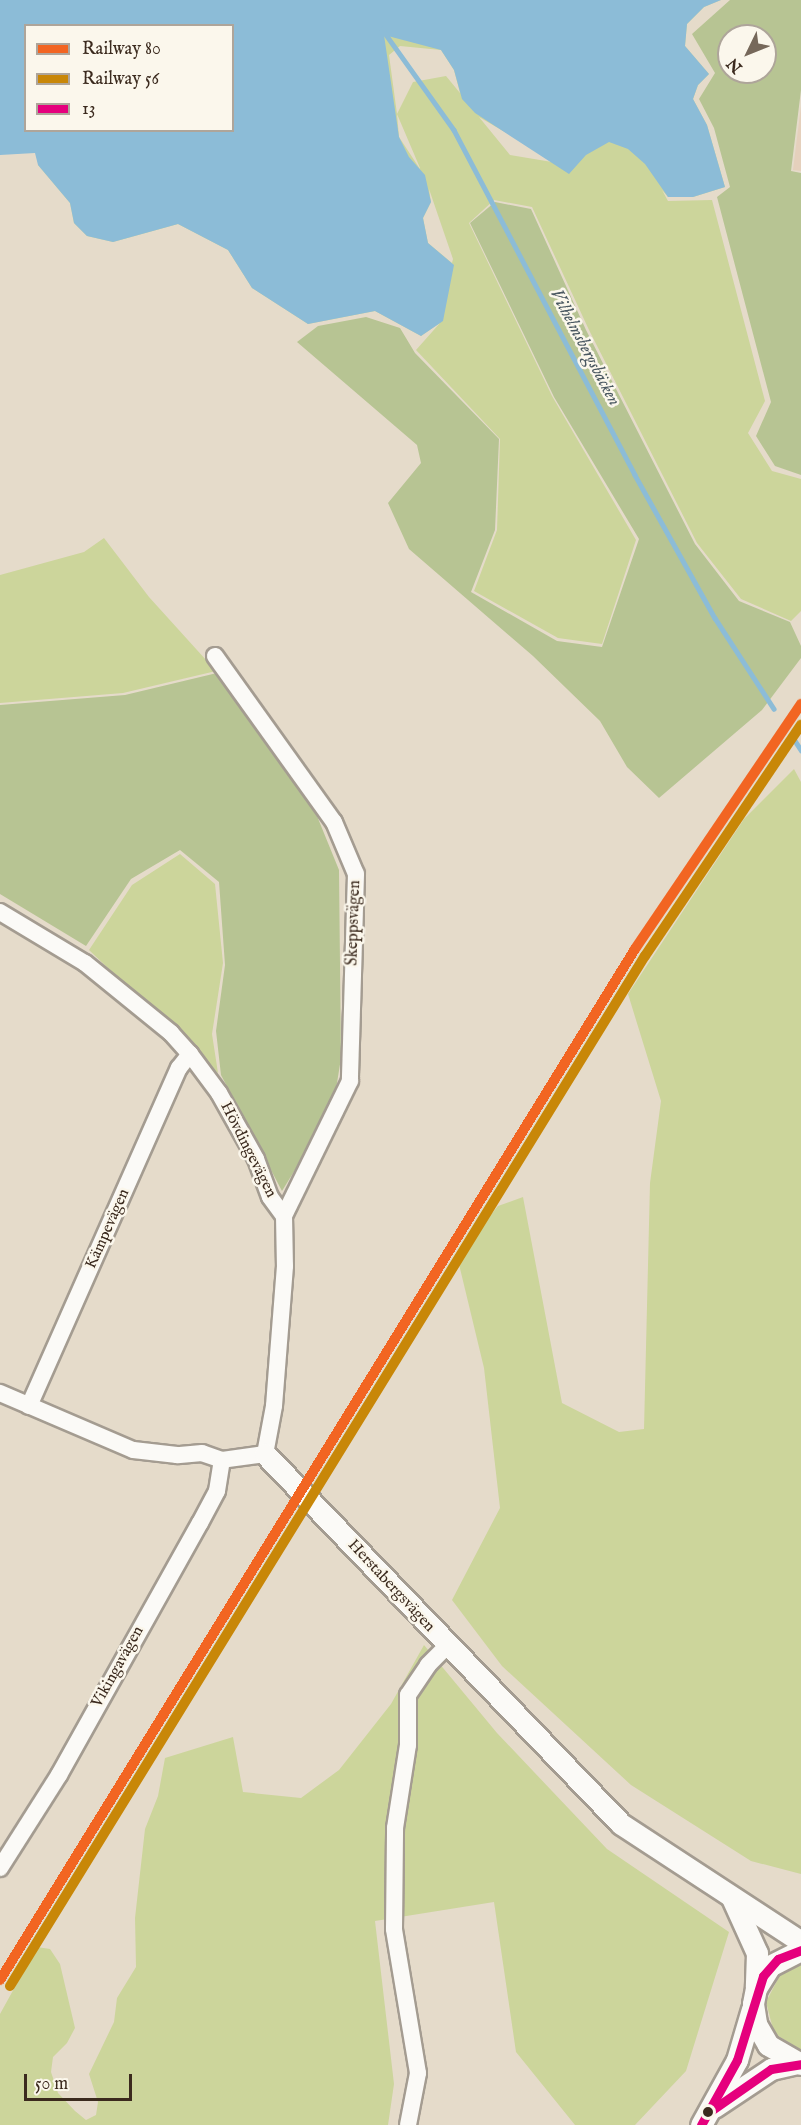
<!DOCTYPE html>
<html>
<head>
<meta charset="utf-8">
<style>
	body { margin:0 }
	#map { position:relative; width:801px; height:2125px; overflow:hidden; background:#e5dbca; font-family:"IM FELL English",serif }
	div>[style] { position:absolute }
	.built>* { inset:0; background:#e5d0bc }
	.green>* { inset:0; background:#ccd59b }
	.forest>* { inset:0; background:#b7c493 }
	.water>* { inset:0; background:#8cbcd7 }
	.stream>* { height:4.5px; margin:-2.25px; padding:0 2.25px; transform-origin:2.25px; border-radius:2.25px; background:#8cbcd7 }
	.roads { filter:drop-shadow(2px 0 #a49c91) drop-shadow(-2px 0 #a49c91) drop-shadow(0 2px #a49c91) drop-shadow(0 -2px #a49c91) }
	.minor>* { height:16px; margin:-8px; padding:0 8px; transform-origin:8px; border-radius:8px; background:#fbfaf7 }
	.tertiary>* { height:21px; margin:-10.5px; padding:0 10.5px; transform-origin:10.5px; border-radius:10.5px; background:#fbfaf7 }
	.bus-1>* { height:9px; margin:-4.5px; padding:0 4.5px; transform-origin:4.5px; border-radius:4.5px; background:#e5007d }
	.rail-1>* { height:10px; margin:-5px; padding:0 5px; transform-origin:5px; border-radius:5px; background:#f26522 }
	.rail-2>* { height:10px; margin:-5px; padding:0 5px; transform-origin:5px; border-radius:5px; background:#c88708 }
	.dots>* { width:16px; height:16px; translate:-50% -50%; box-sizing:border-box; border:3px solid #fbf7ec; border-radius:50% }
	span { translate:-50% -50%; white-space:nowrap; text-align:center; line-height:1.15; -webkit-text-stroke:5px #fbf7ec; paint-order:stroke }
	.street-label { font-size:16px; color:#3b2a1e }
	.water-label { font-size:18px; color:#4a5861; font-style:italic }
	.legend { position:absolute; left:24px; top:24px; width:210px; height:108px; box-sizing:border-box; background:#fbf7ec; border:2px solid #aea59a; margin:0; padding:8px 10px; list-style:none; font-size:18px; color:#3b2a1e }
	.legend li { display:flex; align-items:center; gap:12px; height:30px }
	.legend b { width:30px; border:2px solid #aea59a }
	.north { position:absolute; left:717px; top:24px; width:60px; height:60px; box-sizing:border-box; background:#fbf7ec; border:2px solid #aea59a; border-radius:50%; rotate:227deg; font-size:16px; font-weight:700; line-height:24px; text-align:center; color:#3b2a1e }
	.north::after { content:''; display:block; margin:auto; width:21px; height:27px; background:#76685a; clip-path:polygon(50% 0,100% 100%,50% 72%,0 100%) }
	.scale { position:absolute; left:24px; top:2074px; width:108px; height:27px; box-sizing:border-box; border:3px solid #3b2a1e; border-top:0; padding-left:8px; font-size:18px; line-height:21px; white-space:nowrap; color:#3b2a1e; -webkit-text-stroke:4px #fbf7ec; paint-order:stroke }
</style>
</head>
<body>
<div id="map">
	<div class="built">
		<i style="clip-path:polygon(801px 106px,801px 171px,793px 170px)"></i>
	</div>
	<div class="green">
		<i style="clip-path:polygon(evenodd,721px 0,704px 7px,687px 24px,685px 46px,709px 74px,698px 85px,693px 99px,707px 125px,725px 187px,693px 197px,668px 197px,662px 190px,668px 201px,712px 200px,765px 401px,748px 433px,772px 471px,801px 479px,801px 611px,791px 621px,741px 599px,697px 543px,589px 330px,532px 207px,494px 200px,469px 223px,552px 396px,636px 540px,602px 644px,558px 638px,474px 591px,497px 530px,500px 439px,416px 350px,440px 323px,421px 336px,375px 311px,308px 324px,252px 288px,228px 250px,178px 224px,113px 242px,87px 236px,74px 223px,70px 203px,38px 165px,232px 130px,304px 40px,721px 0,400px 46px,441px 50px,454px 70px,460px 93px,446px 76px,413px 82px,397px 114px,389px 55px,400px 46px,721px 0,397px 114px,420px 168px,420px 169px,399px 137px,397px 114px,721px 0,479px 117px,534px 149px,552px 162px,510px 155px,479px 117px,721px 0,429px 189px,453px 259px,452px 263px,428px 243px,423px 218px,431px 202px,429px 189px)"></i>
		<i style="clip-path:polygon(104px 538px,149px 597px,216px 671px,123px 693px,0 703px,0 575px,84px 552px)"></i>
		<i style="clip-path:polygon(794px 769px,801px 782px,801px 1874px,751px 1861px,631px 1785px,502px 1666px,452px 1600px,500px 1508px,484px 1368px,457px 1256px,498px 1206px,523px 1197px,562px 1403px,619px 1432px,644px 1429px,650px 1183px,661px 1101px,628px 994px,744px 819px)"></i>
		<i style="clip-path:polygon(180px 854px,215px 884px,223px 963px,212px 1034px,218px 1073px,89px 950px,132px 885px)"></i>
		<i style="clip-path:polygon(424px 1645px,497px 1733px,607px 1849px,729px 1932px,686px 2071px,635px 2125px,575px 2125px,516px 2052px,494px 1902px,375px 1921px,394px 2084px,388px 2125px,0 2125px,0 2014px,37px 1947px,50px 1949px,60px 1964px,75px 2028px,67px 2043px,53px 2057px,51px 2072px,58px 2093px,75px 2111px,86px 2120px,96px 2115px,98px 2102px,89px 2074px,114px 2022px,117px 1998px,136px 1967px,135px 1918px,145px 1829px,158px 1796px,165px 1758px,233px 1737px,243px 1792px,301px 1798px,339px 1770px,391px 1704px)"></i>
		<i style="clip-path:polygon(801px 1963px,801px 2051px,774px 2033px,766px 2002px,781px 1973px)"></i>
	</div>
	<div class="forest">
		<i style="clip-path:polygon(evenodd,730px 0,801px 0,801px 90px,791px 171px,801px 173px,801px 475px,775px 466px,756px 436px,771px 402px,717px 197px,730px 187px,714px 128px,699px 99px,715px 73px,692px 34px,730px 0,729px 36px,765px 36px,765px 72px,729px 72px,729px 36px)"></i>
		<i style="clip-path:polygon(495px 202px,531px 209px,586px 330px,695px 544px,739px 601px,790px 622px,801px 646px,801px 658px,762px 710px,659px 798px,627px 767px,600px 721px,533px 656px,409px 549px,388px 503px,421px 463px,417px 445px,297px 342px,318px 326px,366px 317px,400px 328px,415px 353px,499px 439px,495px 530px,471px 592px,557px 641px,602px 647px,639px 539px,554px 397px,470px 223px)"></i>
		<i style="clip-path:polygon(217px 673px,284px 762px,317px 816px,339px 870px,341px 1058px,333px 1108px,282px 1191px,221px 1075px,216px 1031px,225px 965px,219px 882px,180px 850px,131px 879px,86px 946px,0 894px,0 705px,125px 695px)"></i>
	</div>
	<div class="water">
		<i style="clip-path:polygon(evenodd,0 0,721px 0,704px 7px,687px 24px,685px 46px,709px 74px,698px 85px,693px 99px,707px 125px,725px 187px,693px 197px,668px 197px,645px 164px,628px 149px,609px 142px,586px 155px,569px 174px,475px 113px,462px 99px,454px 70px,441px 50px,384px 35px,399px 137px,409px 157px,425px 175px,431px 202px,423px 218px,428px 243px,454px 265px,443px 321px,421px 336px,375px 311px,308px 324px,252px 288px,228px 250px,178px 224px,113px 242px,87px 236px,74px 223px,70px 203px,38px 165px,35px 153px,0 155px,0 0,26px 26px,232px 26px,232px 130px,26px 130px,26px 26px)"></i>
	</div>
	<div class="stream">
		<i style="left:382px;top:29px;width:124px;rotate:54.5deg"></i>
		<i style="left:454px;top:130px;width:390px;rotate:62.3deg"></i>
		<i style="left:635px;top:475px;width:164px;rotate:60.8deg"></i>
		<i style="left:715px;top:618px;width:108px;rotate:57deg"></i>
		<i style="left:792px;top:736px;width:17px;rotate:57deg"></i>
	</div>
	<div class="roads">
		<div class="minor">
			<i style="left:215px;top:656px;width:204px;rotate:54.4deg"></i>
			<i style="left:334px;top:822px;width:56px;rotate:67.1deg"></i>
			<i style="left:356px;top:874px;width:207px;rotate:91.7deg"></i>
			<i style="left:350px;top:1081px;width:150px;rotate:116.1deg"></i>
			<i style="left:0;top:912px;width:99px;rotate:31deg"></i>
			<i style="left:85px;top:963px;width:111px;rotate:39.1deg"></i>
			<i style="left:171px;top:1033px;width:28px;rotate:48deg"></i>
			<i style="left:190px;top:1054px;width:49px;rotate:53.4deg"></i>
			<i style="left:219px;top:1093px;width:76px;rotate:60.7deg"></i>
			<i style="left:256px;top:1159px;width:40px;rotate:69.8deg"></i>
			<i style="left:270px;top:1197px;width:24px;rotate:54deg"></i>
			<i style="left:284px;top:1216px;width:50px;rotate:88.9deg"></i>
			<i style="left:285px;top:1266px;width:140px;rotate:94.5deg"></i>
			<i style="left:274px;top:1406px;width:49px;rotate:100.6deg"></i>
			<i style="left:265px;top:1454px;width:43px;rotate:172.1deg"></i>
			<i style="left:222px;top:1460px;width:21px;rotate:-161deg"></i>
			<i style="left:202px;top:1453px;width:25px;rotate:175deg"></i>
			<i style="left:177px;top:1455px;width:44px;rotate:-173.5deg"></i>
			<i style="left:133px;top:1450px;width:145px;rotate:-156.8deg"></i>
			<i style="left:29px;top:1406px;width:370px;rotate:-66.1deg"></i>
			<i style="left:179px;top:1068px;width:18px;rotate:-52deg"></i>
			<i style="left:0;top:1868px;width:110px;rotate:-57.6deg"></i>
			<i style="left:59px;top:1775px;width:289px;rotate:-60.8deg"></i>
			<i style="left:200px;top:1523px;width:36px;rotate:-62deg"></i>
			<i style="left:217px;top:1491px;width:31px;rotate:-81deg"></i>
			<i style="left:408px;top:2125px;width:53px;rotate:-79.1deg"></i>
			<i style="left:418px;top:2073px;width:146px;rotate:-99.5deg"></i>
			<i style="left:394px;top:1929px;width:101px;rotate:-89.4deg"></i>
			<i style="left:395px;top:1828px;width:84px;rotate:-81.1deg"></i>
			<i style="left:408px;top:1745px;width:50px;rotate:-90deg"></i>
			<i style="left:408px;top:1695px;width:36px;rotate:-56deg"></i>
			<i style="left:428px;top:1665px;width:27px;rotate:-45deg"></i>
		</div>
		<div class="tertiary">
			<i style="left:265px;top:1454px;width:513px;rotate:46.1deg"></i>
			<i style="left:621px;top:1824px;width:215px;rotate:33.2deg"></i>
			<i style="left:732px;top:1898px;width:60px;rotate:65.6deg"></i>
			<i style="left:757px;top:1953px;width:34px;rotate:92deg"></i>
			<i style="left:801px;top:1950px;width:35px;rotate:153deg"></i>
			<i style="left:770px;top:1966px;width:26px;rotate:122deg"></i>
			<i style="left:756px;top:1988px;width:16px;rotate:101deg"></i>
			<i style="left:753px;top:2004px;width:20px;rotate:81deg"></i>
			<i style="left:756px;top:2024px;width:24px;rotate:60deg"></i>
			<i style="left:768px;top:2045px;width:38px;rotate:30deg"></i>
			<i style="left:714px;top:2107px;width:69px;rotate:-33.7deg"></i>
			<i style="left:771px;top:2069px;width:27px;rotate:-13deg"></i>
			<i style="left:701px;top:2125px;width:74px;rotate:-61deg"></i>
			<i style="left:737px;top:2060px;width:53px;rotate:-73.6deg"></i>
		</div>
	</div>
	<div class="bus-1">
		<i style="left:712px;top:2110px;width:72px;rotate:-34.8deg"></i>
		<i style="left:771px;top:2069px;width:30px;rotate:-9deg"></i>
		<i style="left:701px;top:2125px;width:74px;rotate:-61deg"></i>
		<i style="left:737px;top:2060px;width:88px;rotate:-72.8deg"></i>
		<i style="left:763px;top:1976px;width:23px;rotate:-49deg"></i>
		<i style="left:778px;top:1959px;width:25px;rotate:-21deg"></i>
	</div>
	<div class="rail-1">
		<i style="left:0;top:1980px;width:1211px;rotate:-58.37deg"></i>
		<i style="left:635px;top:949px;width:296px;rotate:-55.9deg"></i>
	</div>
	<div class="rail-2">
		<i style="left:10px;top:1986px;width:1210px;rotate:-58.35deg"></i>
		<i style="left:645px;top:956px;width:279px;rotate:-56deg"></i>
	</div>
	<div class="dots">
		<i style="left:708px;top:2112px;background:#3b2a1e"></i>
	</div>
	<div class="street-label">
		<span style="left:354px;top:923px;rotate:-88deg">Skeppsvägen</span>
		<span style="left:248px;top:1150px;rotate:63deg">Hövdingevägen</span>
		<span style="left:108px;top:1229px;rotate:-66deg">Kämpevägen</span>
		<span style="left:391px;top:1586px;rotate:47deg">Herstabergsvägen</span>
		<span style="left:118px;top:1667px;rotate:-61deg">Vikingavägen</span>
	</div>
	<div class="water-label">
		<span style="left:584px;top:348px;rotate:62deg">Vilhelmsbergsbäcken</span>
	</div>
	<ul class="legend">
	<li><b style="height:8px;background:#f26522"></b>Railway 80</li>
	<li><b style="height:8px;background:#c88708"></b>Railway 56</li>
	<li><b style="height:8px;background:#e5007d"></b>13</li>
	</ul>
	<div class="north">N</div>
	<div class="scale">50 m</div>
</div>
</body>
</html>
